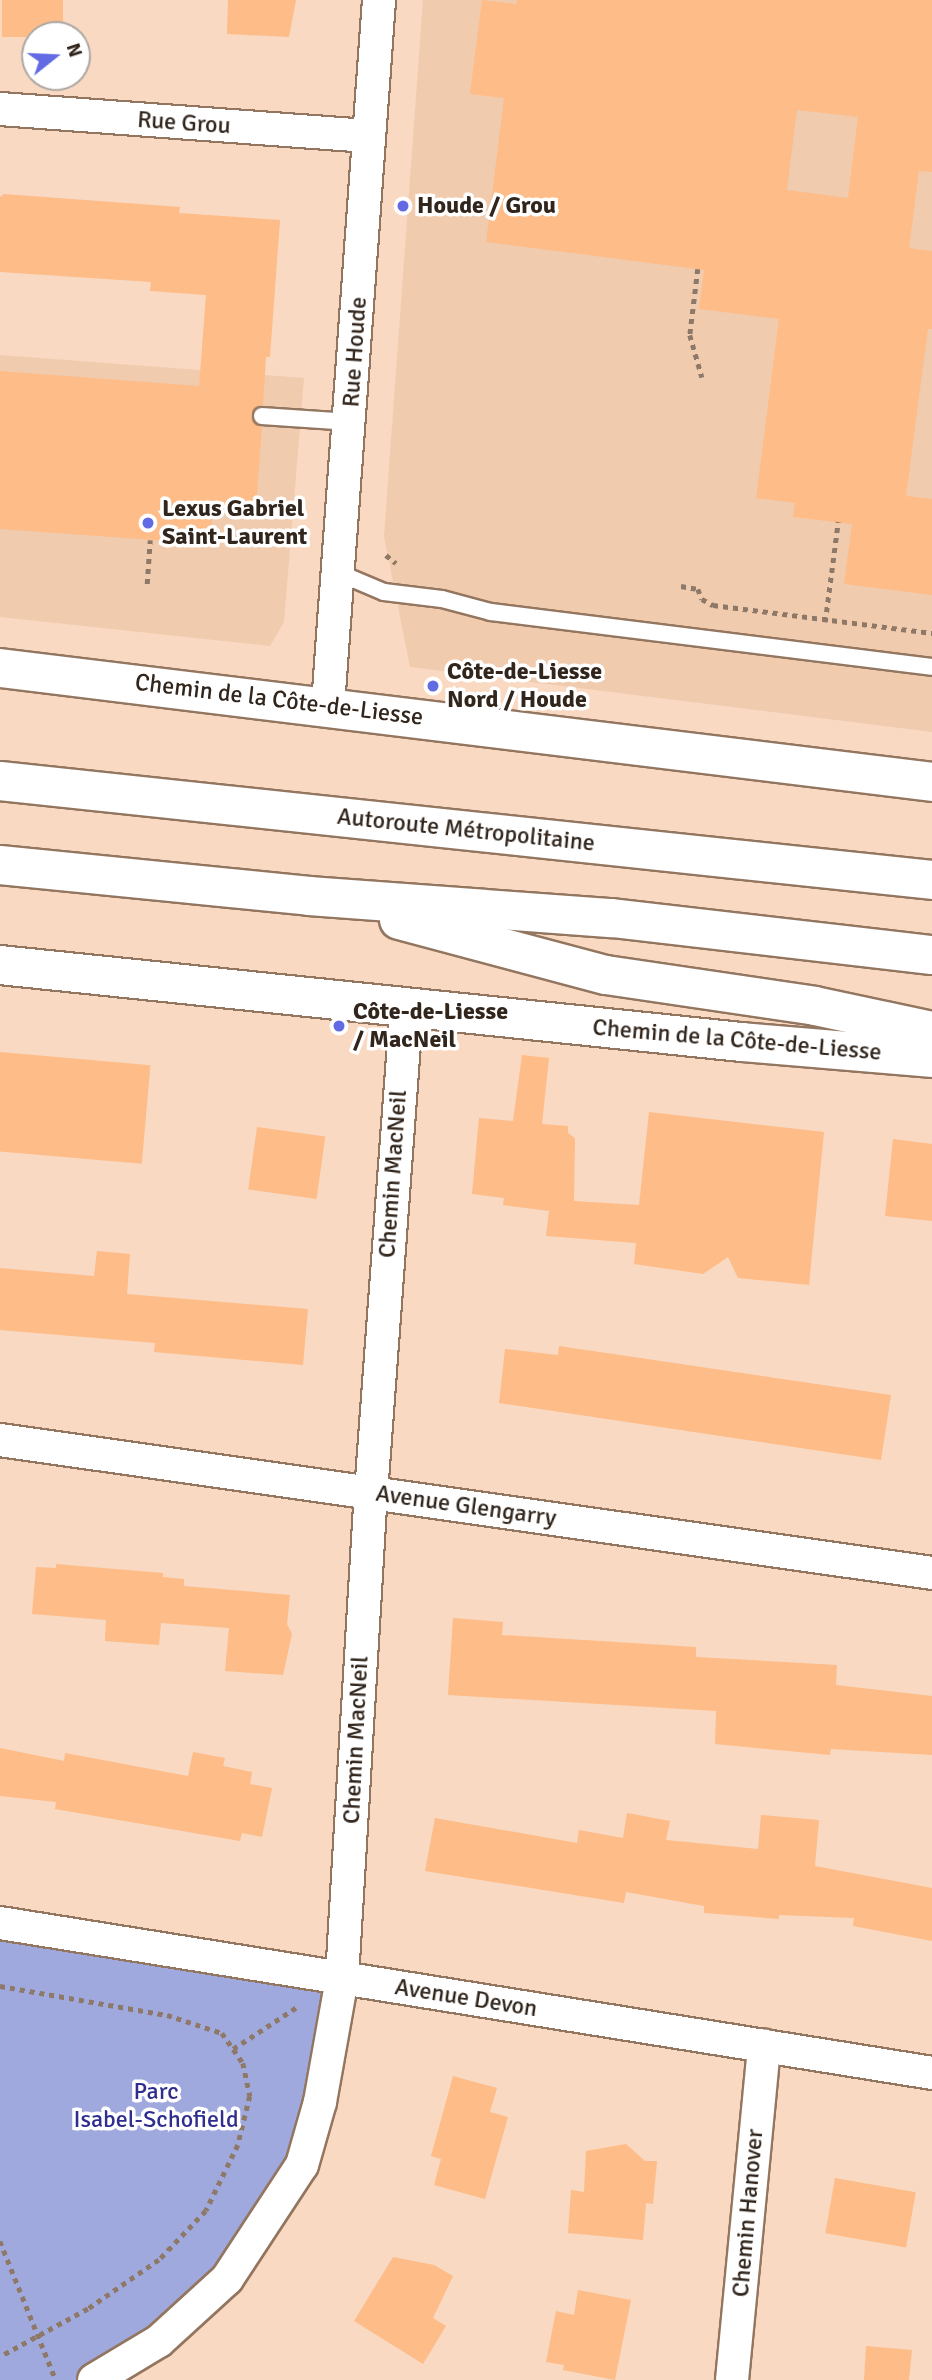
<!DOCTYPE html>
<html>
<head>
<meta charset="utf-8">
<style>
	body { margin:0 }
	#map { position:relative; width:932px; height:2380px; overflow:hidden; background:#f9d9c1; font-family:Signika,sans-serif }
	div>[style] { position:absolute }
	.built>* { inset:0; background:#f1cbae }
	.green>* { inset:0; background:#a0a9de }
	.building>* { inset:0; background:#fdbc88; transform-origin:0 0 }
	.path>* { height:4.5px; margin-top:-2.25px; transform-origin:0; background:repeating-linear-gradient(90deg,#8e7868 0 5px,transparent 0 10px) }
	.roads { filter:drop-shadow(2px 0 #937660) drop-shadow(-2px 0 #937660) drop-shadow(0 2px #937660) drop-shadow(0 -2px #937660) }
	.service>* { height:16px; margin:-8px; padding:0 8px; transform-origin:8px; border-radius:8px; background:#fff }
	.minor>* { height:32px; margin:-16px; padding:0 16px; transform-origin:16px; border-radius:16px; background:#fff }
	.secondary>* { height:38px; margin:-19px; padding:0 19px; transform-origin:19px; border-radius:19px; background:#fff }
	.motorway>* { height:38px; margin:-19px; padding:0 19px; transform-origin:19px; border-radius:19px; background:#fff }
	.dots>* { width:19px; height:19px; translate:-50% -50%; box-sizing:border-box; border:4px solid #fff; border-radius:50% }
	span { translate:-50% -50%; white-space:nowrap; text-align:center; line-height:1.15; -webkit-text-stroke:7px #fff; paint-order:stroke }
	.street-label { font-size:24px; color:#31251c }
	.poi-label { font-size:24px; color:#31251c; font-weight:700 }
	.left { translate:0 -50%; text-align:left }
	.park-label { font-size:24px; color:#2f2e90 }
	.north { position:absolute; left:21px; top:21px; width:70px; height:70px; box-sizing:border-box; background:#fff; border:2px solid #ada8a4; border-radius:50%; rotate:72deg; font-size:19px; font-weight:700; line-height:28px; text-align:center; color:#31251c }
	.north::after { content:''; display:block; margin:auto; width:24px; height:32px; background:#626be3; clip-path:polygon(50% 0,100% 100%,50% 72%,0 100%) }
</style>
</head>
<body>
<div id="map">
	<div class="built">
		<i style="clip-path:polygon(423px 0,932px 0,932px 732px,410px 667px,384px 536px)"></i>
		<i style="clip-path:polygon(0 355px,304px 378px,284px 622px,270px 646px,0 617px)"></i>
	</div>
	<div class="green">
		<i style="clip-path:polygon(0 1923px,342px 1978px,320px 2102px,227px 2279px,94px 2380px,0 2380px)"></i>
	</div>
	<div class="building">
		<i style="left:2px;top:0;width:61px;height:37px"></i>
		<i style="clip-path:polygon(228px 0,296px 0,289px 37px,227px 34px)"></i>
		<i style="clip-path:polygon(evenodd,482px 0,516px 4px,517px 0,932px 0,932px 172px,919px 171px,909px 248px,932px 251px,932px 329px,928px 329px,906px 496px,932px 499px,932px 595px,844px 584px,852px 524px,793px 517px,795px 503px,756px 498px,779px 319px,699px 309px,704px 270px,486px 242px,504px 98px,470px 94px,482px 0,797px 110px,858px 117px,848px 198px,787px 190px,797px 110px)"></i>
		<i style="clip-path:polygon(4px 194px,180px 207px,179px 213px,280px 220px,270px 357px,266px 357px,263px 406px,252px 415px,262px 427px,256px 507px,213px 504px,210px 544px,0 529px,0 371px,199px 386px,206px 295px,150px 291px,151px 282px,0 272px,0 197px)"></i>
		<i style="left:0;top:1052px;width:151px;height:99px;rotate:5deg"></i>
		<i style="clip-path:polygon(522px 1055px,549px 1058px,542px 1124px,568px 1126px,568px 1133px,575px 1138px,574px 1201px,639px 1205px,649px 1112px,824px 1132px,809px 1285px,738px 1278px,728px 1257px,703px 1274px,634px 1264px,636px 1243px,546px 1236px,549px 1211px,503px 1205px,504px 1198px,472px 1194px,479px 1118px,513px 1121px)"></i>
		<i style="left:257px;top:1127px;width:69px;height:63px;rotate:8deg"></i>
		<i style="clip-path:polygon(893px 1139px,932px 1144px,932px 1221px,885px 1216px)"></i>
		<i style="clip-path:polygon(97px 1251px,130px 1254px,127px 1294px,308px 1309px,303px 1365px,154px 1352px,155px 1343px,0 1330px,0 1268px,94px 1276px)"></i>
		<i style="clip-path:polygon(559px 1346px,891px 1395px,881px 1460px,499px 1403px,505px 1349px,558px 1355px)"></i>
		<i style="clip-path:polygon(56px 1564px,163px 1573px,163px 1577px,184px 1579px,184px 1586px,290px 1595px,287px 1624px,292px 1634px,283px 1675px,225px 1671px,229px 1628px,161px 1623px,159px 1645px,105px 1641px,106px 1620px,32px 1614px,36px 1567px,56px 1568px)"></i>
		<i style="clip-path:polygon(453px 1618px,503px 1622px,502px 1635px,696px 1647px,696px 1657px,837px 1665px,836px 1685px,932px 1696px,932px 1755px,831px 1749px,830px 1755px,715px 1744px,716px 1711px,448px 1695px)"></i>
		<i style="clip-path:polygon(0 1748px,64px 1761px,65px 1753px,188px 1776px,193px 1752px,225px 1758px,223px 1766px,252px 1772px,250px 1784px,272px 1788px,262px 1837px,242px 1833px,240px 1841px,55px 1809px,56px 1802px,0 1796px)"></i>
		<i style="clip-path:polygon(627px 1813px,670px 1821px,666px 1840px,758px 1849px,761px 1815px,819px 1820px,815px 1866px,932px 1888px,932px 1941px,853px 1926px,854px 1918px,779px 1915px,779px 1919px,704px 1913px,704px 1906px,626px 1892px,624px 1903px,425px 1871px,435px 1818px,577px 1843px,579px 1830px,623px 1838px)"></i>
		<i style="clip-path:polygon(453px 2076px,497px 2088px,490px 2112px,508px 2117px,485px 2199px,434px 2185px,441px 2159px,431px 2156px)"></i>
		<i style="clip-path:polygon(626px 2144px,645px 2161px,657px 2161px,653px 2204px,646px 2203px,643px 2240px,568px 2233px,571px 2190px,584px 2192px,586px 2151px)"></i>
		<i style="left:835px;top:2178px;width:82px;height:56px;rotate:10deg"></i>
		<i style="clip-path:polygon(393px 2257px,434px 2265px,453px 2276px,433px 2318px,446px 2326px,423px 2364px,354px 2321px)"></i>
		<i style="clip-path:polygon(578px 2290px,631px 2300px,615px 2380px,563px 2370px,564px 2365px,546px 2362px,556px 2311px,574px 2315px)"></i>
		<i style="clip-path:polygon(866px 2346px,912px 2350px,909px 2380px,864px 2380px)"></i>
	</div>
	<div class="path">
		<i style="left:698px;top:269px;width:66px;rotate:96.9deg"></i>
		<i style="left:690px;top:335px;width:44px;rotate:74.1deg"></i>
		<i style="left:386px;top:555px;width:13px;rotate:39deg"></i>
		<i style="left:147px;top:584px;width:44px;rotate:-86.1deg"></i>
		<i style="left:681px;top:586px;width:17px;rotate:10deg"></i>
		<i style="left:698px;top:589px;width:11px;rotate:68deg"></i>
		<i style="left:702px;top:599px;width:13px;rotate:29deg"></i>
		<i style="left:713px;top:605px;width:221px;rotate:7.3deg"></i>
		<i style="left:825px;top:622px;width:101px;rotate:-82.6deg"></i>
		<i style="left:0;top:1986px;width:169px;rotate:9.9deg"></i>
		<i style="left:167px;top:2015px;width:58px;rotate:18.1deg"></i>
		<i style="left:222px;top:2033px;width:37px;rotate:55deg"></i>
		<i style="left:243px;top:2063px;width:34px;rotate:78deg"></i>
		<i style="left:250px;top:2096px;width:50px;rotate:103.8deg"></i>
		<i style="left:238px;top:2145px;width:73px;rotate:115.9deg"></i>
		<i style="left:206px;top:2211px;width:68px;rotate:133.8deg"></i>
		<i style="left:159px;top:2260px;width:86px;rotate:145.4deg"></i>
		<i style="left:88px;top:2309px;width:100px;rotate:151.4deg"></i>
		<i style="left:233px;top:2049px;width:77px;rotate:-33.3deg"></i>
		<i style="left:0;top:2241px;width:150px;rotate:68.1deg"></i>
	</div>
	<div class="roads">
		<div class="service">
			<i style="left:262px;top:416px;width:88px;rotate:3.9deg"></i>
			<i style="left:339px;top:573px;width:49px;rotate:22.9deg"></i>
			<i style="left:384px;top:592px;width:58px;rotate:6.9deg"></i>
			<i style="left:442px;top:599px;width:51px;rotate:14.9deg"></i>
			<i style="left:491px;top:612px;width:444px;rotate:7.1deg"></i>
		</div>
		<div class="minor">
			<i style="left:0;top:109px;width:370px;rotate:4.2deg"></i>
			<i style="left:328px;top:705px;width:707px;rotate:-85.86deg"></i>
			<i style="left:0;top:1440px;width:941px;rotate:8.12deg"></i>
			<i style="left:0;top:1923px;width:944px;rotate:9.14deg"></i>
			<i style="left:94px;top:2380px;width:76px;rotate:-31deg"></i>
			<i style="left:159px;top:2341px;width:92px;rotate:-42.4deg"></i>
			<i style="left:227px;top:2279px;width:136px;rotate:-56.7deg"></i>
			<i style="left:302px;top:2165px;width:66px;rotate:-74.1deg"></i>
			<i style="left:320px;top:2102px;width:126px;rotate:-79.9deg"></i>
			<i style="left:342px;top:1978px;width:486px;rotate:-86.6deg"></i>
			<i style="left:371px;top:1493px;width:487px;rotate:-85.8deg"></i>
			<i style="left:732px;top:2380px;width:336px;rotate:-84.5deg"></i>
		</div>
		<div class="secondary">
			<i style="left:0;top:668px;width:939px;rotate:6.97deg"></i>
			<i style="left:0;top:965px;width:745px;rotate:5.93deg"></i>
			<i style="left:741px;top:1042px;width:192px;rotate:4.8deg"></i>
		</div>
		<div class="motorway">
			<i style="left:0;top:781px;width:937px;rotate:6.06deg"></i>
			<i style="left:0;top:865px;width:311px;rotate:5.7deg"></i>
			<i style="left:309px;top:896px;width:304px;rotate:4.2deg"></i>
			<i style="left:612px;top:918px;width:322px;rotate:6.6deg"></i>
			<i style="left:399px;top:920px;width:214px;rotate:14.9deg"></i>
			<i style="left:606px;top:975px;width:211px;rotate:8.4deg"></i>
			<i style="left:815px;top:1006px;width:120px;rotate:12.1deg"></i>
		</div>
	</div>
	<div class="dots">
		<i style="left:403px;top:206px;background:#626be3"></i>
		<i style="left:148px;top:523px;background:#626be3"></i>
		<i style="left:433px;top:686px;background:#626be3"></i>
		<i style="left:339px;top:1026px;background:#626be3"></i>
	</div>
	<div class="street-label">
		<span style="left:184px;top:123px;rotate:4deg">Rue Grou</span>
		<span style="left:355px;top:352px;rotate:-86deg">Rue Houde</span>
		<span style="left:279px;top:700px;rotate:7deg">Chemin de la Côte-de-Liesse</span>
		<span style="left:466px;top:830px;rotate:6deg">Autoroute Métropolitaine</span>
		<span style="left:737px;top:1040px;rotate:5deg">Chemin de la Côte-de-Liesse</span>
		<span style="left:393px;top:1174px;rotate:-86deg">Chemin MacNeil</span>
		<span style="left:466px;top:1506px;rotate:8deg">Avenue Glengarry</span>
		<span style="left:356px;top:1740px;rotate:-87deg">Chemin MacNeil</span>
		<span style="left:466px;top:1998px;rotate:9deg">Avenue Devon</span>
		<span style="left:748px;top:2213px;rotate:-85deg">Chemin Hanover</span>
	</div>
	<div class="poi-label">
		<span class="left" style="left:417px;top:206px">Houde / Grou</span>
		<span class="left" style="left:162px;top:523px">Lexus Gabriel<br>Saint-Laurent</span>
		<span class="left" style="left:447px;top:686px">Côte-de-Liesse<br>Nord / Houde</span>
		<span class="left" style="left:353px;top:1026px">Côte-de-Liesse<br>/ MacNeil</span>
	</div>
	<div class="park-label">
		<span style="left:156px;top:2106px">Parc<br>Isabel-Schofield</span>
	</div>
	<div class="north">N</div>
</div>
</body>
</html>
